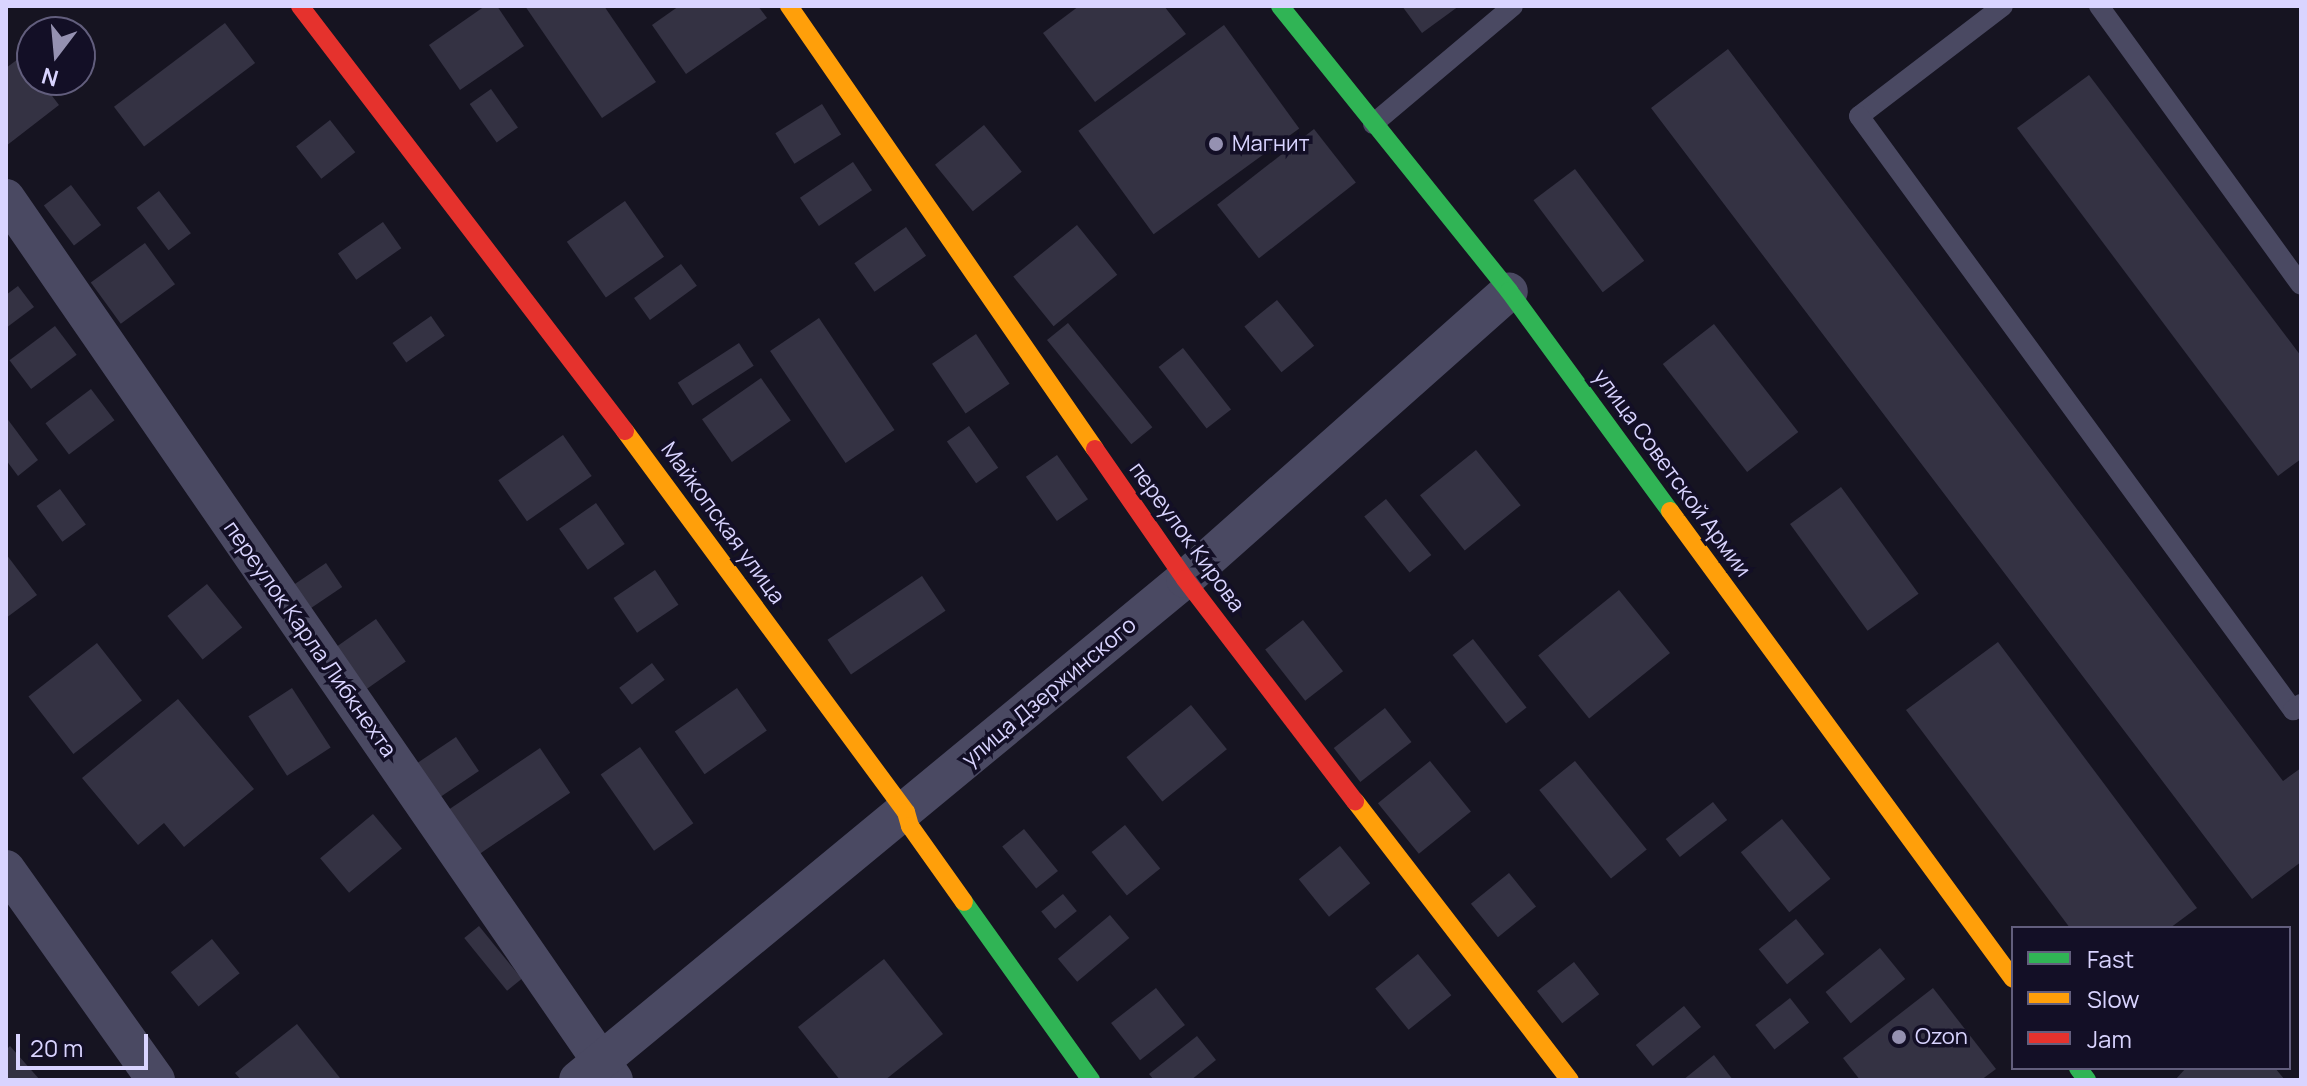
<!DOCTYPE html>
<html>
<head>
<meta charset="utf-8">
<style>
	body { margin:0 }
	#map { position:relative; width:2307px; height:1086px; overflow:hidden; background:#161421; font-family:Manrope,sans-serif }
	div>[style] { position:absolute }
	.building>* { inset:0; background:#343243; transform-origin:0 0 }
	.lane>* { height:20px; margin:-10px; padding:0 10px; transform-origin:10px; border-radius:10px; background:#4a4962 }
	.street>* { height:38px; margin:-19px; padding:0 19px; transform-origin:19px; border-radius:19px; background:#4a4962 }
	.fast>* { height:18px; margin:-9px; padding:0 9px; transform-origin:9px; border-radius:9px; background:#30b455 }
	.slow>* { height:18px; margin:-9px; padding:0 9px; transform-origin:9px; border-radius:9px; background:#ff9f0a }
	.jam>* { height:18px; margin:-9px; padding:0 9px; transform-origin:9px; border-radius:9px; background:#e5322d }
	.dots>* { width:22px; height:22px; translate:-50% -50%; box-sizing:border-box; border:4px solid #130f26; border-radius:50% }
	span { translate:-50% -50%; white-space:nowrap; text-align:center; line-height:1.15; -webkit-text-stroke:7px #130f26; paint-order:stroke }
	.poi-label { font-size:22px; color:#d9d4ff }
	.left { translate:0 -50%; text-align:left }
	.street-label { font-size:22px; color:#d9d4ff }
	.frame { position:absolute; inset:0; border:8px solid #d9d4ff; pointer-events:none }
	.legend { position:absolute; left:2011px; top:926px; width:280px; height:144px; box-sizing:border-box; background:#130f26; border:2px solid #625e7d; margin:0; padding:10px 14px; list-style:none; font-size:24px; color:#d9d4ff }
	.legend li { display:flex; align-items:center; gap:16px; height:40px }
	.legend b { width:40px; border:2px solid #625e7d }
	.north { position:absolute; left:16px; top:16px; width:80px; height:80px; box-sizing:border-box; background:#130f26; border:2px solid #625e7d; border-radius:50%; rotate:196deg; font-size:22px; font-weight:700; line-height:32px; text-align:center; color:#d9d4ff }
	.north::after { content:''; display:block; margin:auto; width:28px; height:36px; background:#9591b1; clip-path:polygon(50% 0,100% 100%,50% 72%,0 100%) }
	.scale { position:absolute; left:16px; top:1034px; width:132px; height:36px; box-sizing:border-box; border:4px solid #d9d4ff; border-top:0; padding-left:10px; font-size:24px; line-height:28px; white-space:nowrap; color:#d9d4ff; -webkit-text-stroke:6px #130f26; paint-order:stroke }
</style>
</head>
<body>
<div id="map">
	<div class="building">
		<i style="clip-path:polygon(485px 6px,497px 6px,524px 46px,460px 90px,429px 45px)"></i>
		<i style="clip-path:polygon(525px 6px,604px 6px,656px 82px,602px 118px)"></i>
		<i style="clip-path:polygon(679px 6px,758px 6px,767px 18px,686px 74px,652px 25px)"></i>
		<i style="clip-path:polygon(1079px 6px,1164px 6px,1186px 34px,1095px 102px,1043px 33px)"></i>
		<i style="clip-path:polygon(1402px 6px,1459px 6px,1422px 33px)"></i>
		<i style="left:225px;top:23px;width:50px;height:139px;rotate:53deg"></i>
		<i style="left:1224px;top:25px;width:128px;height:180px;rotate:54deg"></i>
		<i style="clip-path:polygon(1728px 49px,2283px 781px,2301px 768px,2301px 862px,2252px 899px,1651px 108px)"></i>
		<i style="clip-path:polygon(22px 56px,32px 69px,32px 80px,40px 80px,59px 105px,6px 146px,6px 68px)"></i>
		<i style="clip-path:polygon(2089px 75px,2301px 356px,2301px 459px,2278px 476px,2017px 128px)"></i>
		<i style="left:491px;top:89px;width:47px;height:26px;rotate:55deg"></i>
		<i style="left:822px;top:104px;width:36px;height:55px;rotate:58deg"></i>
		<i style="left:330px;top:120px;width:41px;height:43px;rotate:52deg"></i>
		<i style="left:984px;top:125px;width:60px;height:63px;rotate:51deg"></i>
		<i style="left:1314px;top:129px;width:68px;height:123px;rotate:52deg"></i>
		<i style="left:853px;top:162px;width:34px;height:64px;rotate:56deg"></i>
		<i style="left:1575px;top:169px;width:115px;height:52px;rotate:53deg"></i>
		<i style="left:71px;top:185px;width:50px;height:34px;rotate:53deg"></i>
		<i style="left:159px;top:191px;width:53px;height:28px;rotate:53deg"></i>
		<i style="left:625px;top:201px;width:68px;height:71px;rotate:55deg"></i>
		<i style="left:383px;top:222px;width:32px;height:55px;rotate:55deg"></i>
		<i style="left:1077px;top:225px;width:64px;height:82px;rotate:51deg"></i>
		<i style="left:906px;top:227px;width:35px;height:63px;rotate:55deg"></i>
		<i style="left:145px;top:243px;width:51px;height:67px;rotate:54deg"></i>
		<i style="left:681px;top:264px;width:27px;height:58px;rotate:54deg"></i>
		<i style="clip-path:polygon(18px 286px,34px 307px,6px 328px,6px 295px)"></i>
		<i style="left:1277px;top:300px;width:59px;height:42px;rotate:51deg"></i>
		<i style="left:431px;top:316px;width:24px;height:47px;rotate:55deg"></i>
		<i style="left:819px;top:318px;width:135px;height:59px;rotate:56deg"></i>
		<i style="left:1068px;top:323px;width:134px;height:27px;rotate:51deg"></i>
		<i style="left:1714px;top:324px;width:137px;height:65px;rotate:52deg"></i>
		<i style="left:55px;top:326px;width:36px;height:57px;rotate:53deg"></i>
		<i style="left:976px;top:334px;width:60px;height:53px;rotate:56deg"></i>
		<i style="left:739px;top:343px;width:27px;height:73px;rotate:57deg"></i>
		<i style="left:1183px;top:348px;width:78px;height:31px;rotate:52deg"></i>
		<i style="left:761px;top:378px;width:52px;height:72px;rotate:55deg"></i>
		<i style="left:91px;top:389px;width:39px;height:57px;rotate:53deg"></i>
		<i style="clip-path:polygon(6px 417px,38px 460px,18px 476px,6px 460px)"></i>
		<i style="left:969px;top:426px;width:51px;height:27px;rotate:55deg"></i>
		<i style="left:563px;top:435px;width:50px;height:79px;rotate:55deg"></i>
		<i style="left:1476px;top:450px;width:71px;height:72px;rotate:51deg"></i>
		<i style="left:1057px;top:455px;width:54px;height:38px;rotate:55deg"></i>
		<i style="left:1841px;top:487px;width:132px;height:63px;rotate:54deg"></i>
		<i style="left:60px;top:489px;width:44px;height:29px;rotate:54deg"></i>
		<i style="left:1386px;top:499px;width:72px;height:28px;rotate:51deg"></i>
		<i style="left:596px;top:503px;width:50px;height:45px;rotate:55deg"></i>
		<i style="clip-path:polygon(6px 554px,37px 595px,6px 618px)"></i>
		<i style="left:326px;top:563px;width:29px;height:51px;rotate:56deg"></i>
		<i style="left:655px;top:570px;width:42px;height:50px;rotate:56deg"></i>
		<i style="left:922px;top:576px;width:42px;height:114px;rotate:56deg"></i>
		<i style="left:207px;top:584px;width:56px;height:51px;rotate:51deg"></i>
		<i style="left:1619px;top:590px;width:81px;height:104px;rotate:51deg"></i>
		<i style="left:376px;top:619px;width:52px;height:50px;rotate:55deg"></i>
		<i style="left:1303px;top:620px;width:65px;height:48px;rotate:52deg"></i>
		<i style="left:1473px;top:639px;width:87px;height:26px;rotate:52deg"></i>
		<i style="clip-path:polygon(1998px 642px,2197px 908px,2170px 928px,2070px 928px,1906px 710px)"></i>
		<i style="left:97px;top:643px;width:73px;height:87px;rotate:52deg"></i>
		<i style="left:652px;top:663px;width:21px;height:41px;rotate:53deg"></i>
		<i style="left:292px;top:688px;width:71px;height:52px;rotate:57deg"></i>
		<i style="left:737px;top:688px;width:52px;height:76px;rotate:55deg"></i>
		<i style="clip-path:polygon(178px 699px,254px 789px,184px 847px,164px 823px,138px 845px,82px 778px)"></i>
		<i style="left:1191px;top:705px;width:57px;height:83px;rotate:51deg"></i>
		<i style="left:1385px;top:708px;width:43px;height:65px;rotate:52deg"></i>
		<i style="left:456px;top:737px;width:41px;height:48px;rotate:56deg"></i>
		<i style="left:640px;top:747px;width:93px;height:48px;rotate:55deg"></i>
		<i style="left:540px;top:748px;width:54px;height:113px;rotate:56deg"></i>
		<i style="left:1430px;top:761px;width:65px;height:67px;rotate:51deg"></i>
		<i style="left:1575px;top:761px;width:114px;height:46px;rotate:51deg"></i>
		<i style="left:1713px;top:802px;width:23px;height:60px;rotate:52deg"></i>
		<i style="left:373px;top:814px;width:45px;height:69px;rotate:50deg"></i>
		<i style="left:1782px;top:819px;width:77px;height:53px;rotate:51deg"></i>
		<i style="left:1125px;top:825px;width:56px;height:43px;rotate:51deg"></i>
		<i style="left:1024px;top:829px;width:54px;height:28px;rotate:51deg"></i>
		<i style="left:1340px;top:846px;width:48px;height:53px;rotate:51deg"></i>
		<i style="left:1509px;top:873px;width:43px;height:49px;rotate:51deg"></i>
		<i style="left:1063px;top:894px;width:22px;height:28px;rotate:51deg"></i>
		<i style="left:1110px;top:915px;width:30px;height:68px;rotate:50deg"></i>
		<i style="left:1796px;top:919px;width:45px;height:48px;rotate:51deg"></i>
		<i style="left:479px;top:926px;width:68px;height:19px;rotate:51deg"></i>
		<i style="left:212px;top:939px;width:44px;height:53px;rotate:51deg"></i>
		<i style="left:1880px;top:948px;width:40px;height:70px;rotate:51deg"></i>
		<i style="left:1418px;top:954px;width:53px;height:55px;rotate:51deg"></i>
		<i style="clip-path:polygon(884px 959px,943px 1034px,885px 1080px,840px 1080px,798px 1027px)"></i>
		<i style="left:1574px;top:962px;width:41px;height:47px;rotate:52deg"></i>
		<i style="left:1156px;top:988px;width:47px;height:57px;rotate:52deg"></i>
		<i style="clip-path:polygon(1933px 988px,1996px 1069px,1981px 1080px,1860px 1080px,1843px 1058px)"></i>
		<i style="left:1790px;top:998px;width:31px;height:44px;rotate:52deg"></i>
		<i style="left:1684px;top:1006px;width:27px;height:62px;rotate:51deg"></i>
		<i style="clip-path:polygon(297px 1024px,340px 1078px,241px 1080px,235px 1073px)"></i>
		<i style="clip-path:polygon(1197px 1036px,1216px 1060px,1191px 1080px,1154px 1080px,1149px 1074px)"></i>
		<i style="clip-path:polygon(10px 1046px,40px 1080px,6px 1080px,6px 1050px)"></i>
		<i style="clip-path:polygon(1714px 1055px,1733px 1080px,1683px 1080px)"></i>
		<i style="clip-path:polygon(2186px 1068px,2275px 1068px,2285px 1080px,2175px 1080px)"></i>
	</div>
	<div class="lane">
		<i style="left:2003px;top:6px;width:181px;rotate:142.6deg"></i>
		<i style="left:1859px;top:116px;width:736px;rotate:53.85deg"></i>
		<i style="left:2293px;top:710px;width:10px;rotate:-37deg"></i>
		<i style="left:2099px;top:6px;width:344px;rotate:54.1deg"></i>
		<i style="left:1373px;top:124px;width:183px;rotate:-40.1deg"></i>
	</div>
	<div class="street">
		<i style="left:6px;top:198px;width:1071px;rotate:55.42deg"></i>
		<i style="left:6px;top:869px;width:259px;rotate:54.6deg"></i>
		<i style="left:578px;top:1080px;width:787px;rotate:-39.54deg"></i>
		<i style="left:1185px;top:579px;width:433px;rotate:-41.6deg"></i>
	</div>
	<div class="fast">
		<i style="left:1280px;top:6px;width:366px;rotate:51.2deg"></i>
		<i style="left:1509px;top:291px;width:273px;rotate:53.8deg"></i>
		<i style="left:964px;top:902px;width:219px;rotate:54.5deg"></i>
		<i style="left:2078px;top:1068px;width:15px;rotate:53deg"></i>
	</div>
	<div class="slow">
		<i style="left:789px;top:6px;width:538px;rotate:55.37deg"></i>
		<i style="left:625px;top:431px;width:473px;rotate:53.6deg"></i>
		<i style="left:906px;top:812px;width:15px;rotate:74deg"></i>
		<i style="left:910px;top:826px;width:93px;rotate:54.6deg"></i>
		<i style="left:1670px;top:511px;width:580px;rotate:53.76deg"></i>
		<i style="left:1355px;top:801px;width:352px;rotate:52.4deg"></i>
	</div>
	<div class="jam">
		<i style="left:300px;top:6px;width:535px;rotate:52.59deg"></i>
		<i style="left:1095px;top:449px;width:158px;rotate:55.3deg"></i>
		<i style="left:1185px;top:579px;width:280px;rotate:52.6deg"></i>
	</div>
	<div class="dots">
		<i style="left:1216px;top:144px;background:#9591b1"></i>
		<i style="left:1899px;top:1037px;background:#9591b1"></i>
	</div>
	<div class="poi-label">
		<span class="left" style="left:1232px;top:144px">Магнит</span>
		<span class="left" style="left:1915px;top:1037px">Ozon</span>
	</div>
	<div class="street-label">
		<span style="left:1672px;top:473px;rotate:54deg">улица Советской Армии</span>
		<span style="left:723px;top:523px;rotate:54deg">Майкопская улица</span>
		<span style="left:1187px;top:537px;rotate:54deg">переулок Кирова</span>
		<span style="left:310px;top:639px;rotate:55deg">переулок Карла Либкнехта</span>
		<span style="left:1049px;top:692px;rotate:-40deg">улица Дзержинского</span>
	</div>
	<div class="frame"></div>
	<ul class="legend">
	<li><b style="height:10px;background:#30b455"></b>Fast</li>
	<li><b style="height:10px;background:#ff9f0a"></b>Slow</li>
	<li><b style="height:10px;background:#e5322d"></b>Jam</li>
	</ul>
	<div class="north">N</div>
	<div class="scale">20 m</div>
</div>
</body>
</html>
